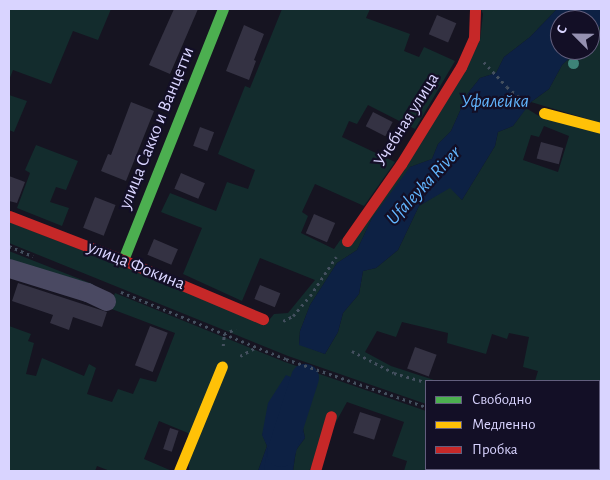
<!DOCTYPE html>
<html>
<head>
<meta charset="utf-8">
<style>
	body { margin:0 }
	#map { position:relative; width:610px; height:480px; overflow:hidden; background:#161421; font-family:"Alegreya Sans",sans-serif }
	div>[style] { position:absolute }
	.green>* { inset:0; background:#132c2d }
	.water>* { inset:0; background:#0d2144 }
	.river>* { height:28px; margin:-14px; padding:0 14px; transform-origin:14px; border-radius:14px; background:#0d2144 }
	.building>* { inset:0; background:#343243; transform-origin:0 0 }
	.path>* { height:2.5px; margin-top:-1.25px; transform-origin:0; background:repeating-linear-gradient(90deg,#44505f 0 2.5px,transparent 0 6.5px) }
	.street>* { height:19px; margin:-9.5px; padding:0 9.5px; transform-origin:9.5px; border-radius:9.5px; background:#4a4962 }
	.fast>* { height:11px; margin:-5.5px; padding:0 5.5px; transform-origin:5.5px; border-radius:5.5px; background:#4caf50 }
	.slow>* { height:11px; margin:-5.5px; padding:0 5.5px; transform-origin:5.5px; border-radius:5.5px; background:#ffc107 }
	.jam>* { height:11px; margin:-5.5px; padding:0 5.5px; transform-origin:5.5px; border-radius:5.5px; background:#c62828 }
	.trees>* { width:11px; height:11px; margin:-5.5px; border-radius:50%; background:#3e8478 }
	span { translate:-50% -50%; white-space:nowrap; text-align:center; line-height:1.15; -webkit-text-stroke:4.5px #130f26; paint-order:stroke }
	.street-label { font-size:18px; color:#d9d4ff }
	.water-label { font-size:19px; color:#62b6ff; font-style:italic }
	.frame { position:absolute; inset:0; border:10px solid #d9d4ff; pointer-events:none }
	.legend { position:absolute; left:425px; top:380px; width:175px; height:90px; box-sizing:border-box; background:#130f26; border:1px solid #625e7d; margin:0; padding:6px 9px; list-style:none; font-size:15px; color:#d9d4ff }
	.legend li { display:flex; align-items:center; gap:10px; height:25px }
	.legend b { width:25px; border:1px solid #625e7d }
	.north { position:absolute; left:550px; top:10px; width:50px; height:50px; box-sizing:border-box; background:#130f26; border:1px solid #625e7d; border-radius:50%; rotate:293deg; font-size:14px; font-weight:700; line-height:20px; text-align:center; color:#d9d4ff }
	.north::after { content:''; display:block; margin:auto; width:18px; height:22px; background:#9591b1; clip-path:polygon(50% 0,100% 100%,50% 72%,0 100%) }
</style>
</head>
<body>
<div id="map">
	<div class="green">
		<i style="clip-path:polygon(9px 9px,111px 9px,98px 40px,73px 31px,51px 84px,13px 70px,9px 80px)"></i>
		<i style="clip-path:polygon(evenodd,282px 9px,370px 9px,366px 18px,410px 34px,404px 51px,419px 57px,424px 47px,455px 61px,415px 129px,368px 105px,357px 124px,349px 121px,342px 137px,395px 162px,364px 206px,315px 184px,302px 212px,308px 216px,301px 233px,334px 249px,341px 239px,350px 244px,404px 167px,465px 70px,480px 40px,483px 14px,481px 9px,557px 9px,530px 37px,504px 57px,496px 73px,480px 78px,468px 93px,451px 131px,438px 144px,432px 159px,410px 167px,401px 185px,372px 218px,357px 250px,337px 263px,310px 305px,300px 331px,299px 344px,325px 354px,338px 332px,343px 313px,359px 294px,363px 271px,376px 268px,398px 250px,419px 206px,450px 187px,462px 200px,495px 146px,498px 132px,513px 126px,526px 108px,542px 118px,601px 133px,601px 427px,599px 427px,599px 381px,535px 381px,538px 371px,523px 367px,529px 337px,509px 333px,507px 339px,492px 334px,486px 354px,447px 343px,448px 333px,402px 322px,396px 337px,377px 331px,365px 352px,391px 366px,437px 381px,426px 381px,426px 404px,288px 356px,9px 243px,9px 222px,120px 265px,265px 325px,274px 314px,288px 313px,315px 280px,260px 258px,242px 301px,183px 274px,202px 228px,161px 212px,170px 193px,216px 211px,227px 182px,248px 189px,255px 170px,218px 154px,245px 86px,250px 88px,282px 9px,544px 126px,569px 136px,558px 172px,523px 160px,531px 135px,539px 137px,544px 126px)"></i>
		<i style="clip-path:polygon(601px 24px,601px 123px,531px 102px,549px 89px,562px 65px,578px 50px,590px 50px,590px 39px)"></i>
		<i style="clip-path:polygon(9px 95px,27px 101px,14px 132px,9px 130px)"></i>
		<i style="clip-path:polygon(36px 145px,78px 161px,66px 190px,56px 187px,50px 202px,69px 208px,62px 226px,17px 208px,30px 173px,25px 170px)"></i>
		<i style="clip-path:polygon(9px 251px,95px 285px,9px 261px)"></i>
		<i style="clip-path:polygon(115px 293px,285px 362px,426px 411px,426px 469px,599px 469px,599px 434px,601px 434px,601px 471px,404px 471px,407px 461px,392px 456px,404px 422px,347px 402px,309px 471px,293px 471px,296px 450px,305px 438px,301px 419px,311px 386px,262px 434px,267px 446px,258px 471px,189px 471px,188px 433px,159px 421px,144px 459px,172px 471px,110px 471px,97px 466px,95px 471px,9px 471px,9px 326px,31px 334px,28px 341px,34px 343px,26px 374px,36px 376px,42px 358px,84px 376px,89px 364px,96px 368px,87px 394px,112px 402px,118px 389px,133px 394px,140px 378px,156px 382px,175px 333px,109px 308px)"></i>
	</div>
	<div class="water">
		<i style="clip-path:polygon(557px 9px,601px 9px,601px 24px,590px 39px,590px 20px,560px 20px,560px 50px,578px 50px,562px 65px,549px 89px,531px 102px,513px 126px,498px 132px,495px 146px,462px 200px,450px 188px,419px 206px,398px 250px,376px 268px,363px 271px,359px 294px,343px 313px,338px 332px,325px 354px,299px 345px,300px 331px,310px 305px,337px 263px,357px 250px,372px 218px,410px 167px,432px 159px,438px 144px,451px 131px,468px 93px,480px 78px,496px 73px,504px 57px,530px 37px)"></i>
		<i style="clip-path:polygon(286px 375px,312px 386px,301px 419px,305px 438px,296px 450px,293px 471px,258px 471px,267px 446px,262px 435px,268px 403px)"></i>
	</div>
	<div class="river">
		<i style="left:278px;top:471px;width:18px;rotate:-81deg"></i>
		<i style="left:281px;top:453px;width:79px;rotate:-72.3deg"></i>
	</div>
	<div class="building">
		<i style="clip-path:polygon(174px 9px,198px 9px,170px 74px,149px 65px)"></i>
		<i style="left:437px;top:15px;width:21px;height:21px;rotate:23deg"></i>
		<i style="clip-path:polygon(244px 25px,264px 34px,254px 60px,256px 61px,249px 80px,226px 71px)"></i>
		<i style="clip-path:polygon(131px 102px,154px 111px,126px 181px,101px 171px,108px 154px,111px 155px)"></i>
		<i style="left:373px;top:112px;width:22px;height:16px;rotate:27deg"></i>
		<i style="left:200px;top:127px;width:15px;height:20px;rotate:20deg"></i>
		<i style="left:541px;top:142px;width:23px;height:17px;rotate:15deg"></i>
		<i style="left:181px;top:173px;width:26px;height:17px;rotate:23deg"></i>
		<i style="clip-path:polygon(9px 176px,25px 182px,17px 203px,9px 201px)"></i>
		<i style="left:95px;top:197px;width:22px;height:33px;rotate:21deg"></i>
		<i style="left:314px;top:214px;width:23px;height:21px;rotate:23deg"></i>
		<i style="left:154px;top:239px;width:26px;height:17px;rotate:23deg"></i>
		<i style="clip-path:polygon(18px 283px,107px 312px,102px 327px,73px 317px,69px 330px,50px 323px,53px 315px,12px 301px)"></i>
		<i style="left:260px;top:285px;width:22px;height:15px;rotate:22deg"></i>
		<i style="left:150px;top:326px;width:19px;height:42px;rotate:21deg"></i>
		<i style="left:415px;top:347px;width:23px;height:23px;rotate:20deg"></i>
		<i style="left:360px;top:412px;width:22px;height:22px;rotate:18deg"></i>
		<i style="left:170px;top:428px;width:9px;height:22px;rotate:18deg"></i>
	</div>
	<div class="path">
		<i style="left:484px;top:62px;width:34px;rotate:47deg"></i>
		<i style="left:507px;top:87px;width:26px;rotate:39deg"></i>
		<i style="left:9px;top:246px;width:26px;rotate:23deg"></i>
		<i style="left:121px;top:292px;width:178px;rotate:22.1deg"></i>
		<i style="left:286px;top:359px;width:148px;rotate:18.9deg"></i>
		<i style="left:283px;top:321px;width:11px;rotate:-27deg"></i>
		<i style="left:293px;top:316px;width:26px;rotate:-50deg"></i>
		<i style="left:310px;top:296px;width:47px;rotate:-56.3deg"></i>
		<i style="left:223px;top:346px;width:12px;rotate:-85deg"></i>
		<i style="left:224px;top:334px;width:13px;rotate:-23deg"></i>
		<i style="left:352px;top:351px;width:47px;rotate:27.6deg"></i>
		<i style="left:394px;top:373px;width:33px;rotate:16deg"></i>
		<i style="left:240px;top:356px;width:18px;rotate:-29deg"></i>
		<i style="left:599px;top:412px;width:2px"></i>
		<i style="left:599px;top:430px;width:2px;rotate:27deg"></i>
	</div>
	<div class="street">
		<i style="left:9px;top:268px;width:82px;rotate:17.1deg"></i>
		<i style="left:87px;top:292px;width:21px;rotate:25deg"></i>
	</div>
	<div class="fast">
		<i style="left:123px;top:260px;width:270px;rotate:-68.3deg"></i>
	</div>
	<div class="slow">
		<i style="left:544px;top:113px;width:59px;rotate:14.7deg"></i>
		<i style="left:179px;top:471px;width:113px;rotate:-67.7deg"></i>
	</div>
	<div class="jam">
		<i style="left:9px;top:216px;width:122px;rotate:21.1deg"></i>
		<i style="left:123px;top:260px;width:152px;rotate:22.9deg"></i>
		<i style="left:347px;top:241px;width:94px;rotate:-55deg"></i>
		<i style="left:401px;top:164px;width:114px;rotate:-58.3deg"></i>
		<i style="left:461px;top:67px;width:32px;rotate:-66deg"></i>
		<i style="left:474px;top:38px;width:29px;rotate:-88deg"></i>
		<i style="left:315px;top:471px;width:57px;rotate:-73.8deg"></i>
	</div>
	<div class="trees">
		<i style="left:573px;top:63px"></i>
	</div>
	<div class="street-label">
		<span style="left:407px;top:120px;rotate:-58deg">Учебная улица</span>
		<span style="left:157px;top:128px;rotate:-68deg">улица Сакко и Ванцетти</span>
		<span style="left:136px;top:266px;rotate:22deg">улица Фокина</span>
	</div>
	<div class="water-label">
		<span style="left:495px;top:102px">Уфалейка</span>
		<span style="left:424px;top:186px;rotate:-47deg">Ufaleyka River</span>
	</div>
	<div class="frame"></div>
	<ul class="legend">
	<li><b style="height:6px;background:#4caf50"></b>Свободно</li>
	<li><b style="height:6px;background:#ffc107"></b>Медленно</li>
	<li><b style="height:6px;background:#c62828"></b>Пробка</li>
	</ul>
	<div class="north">С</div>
</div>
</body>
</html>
